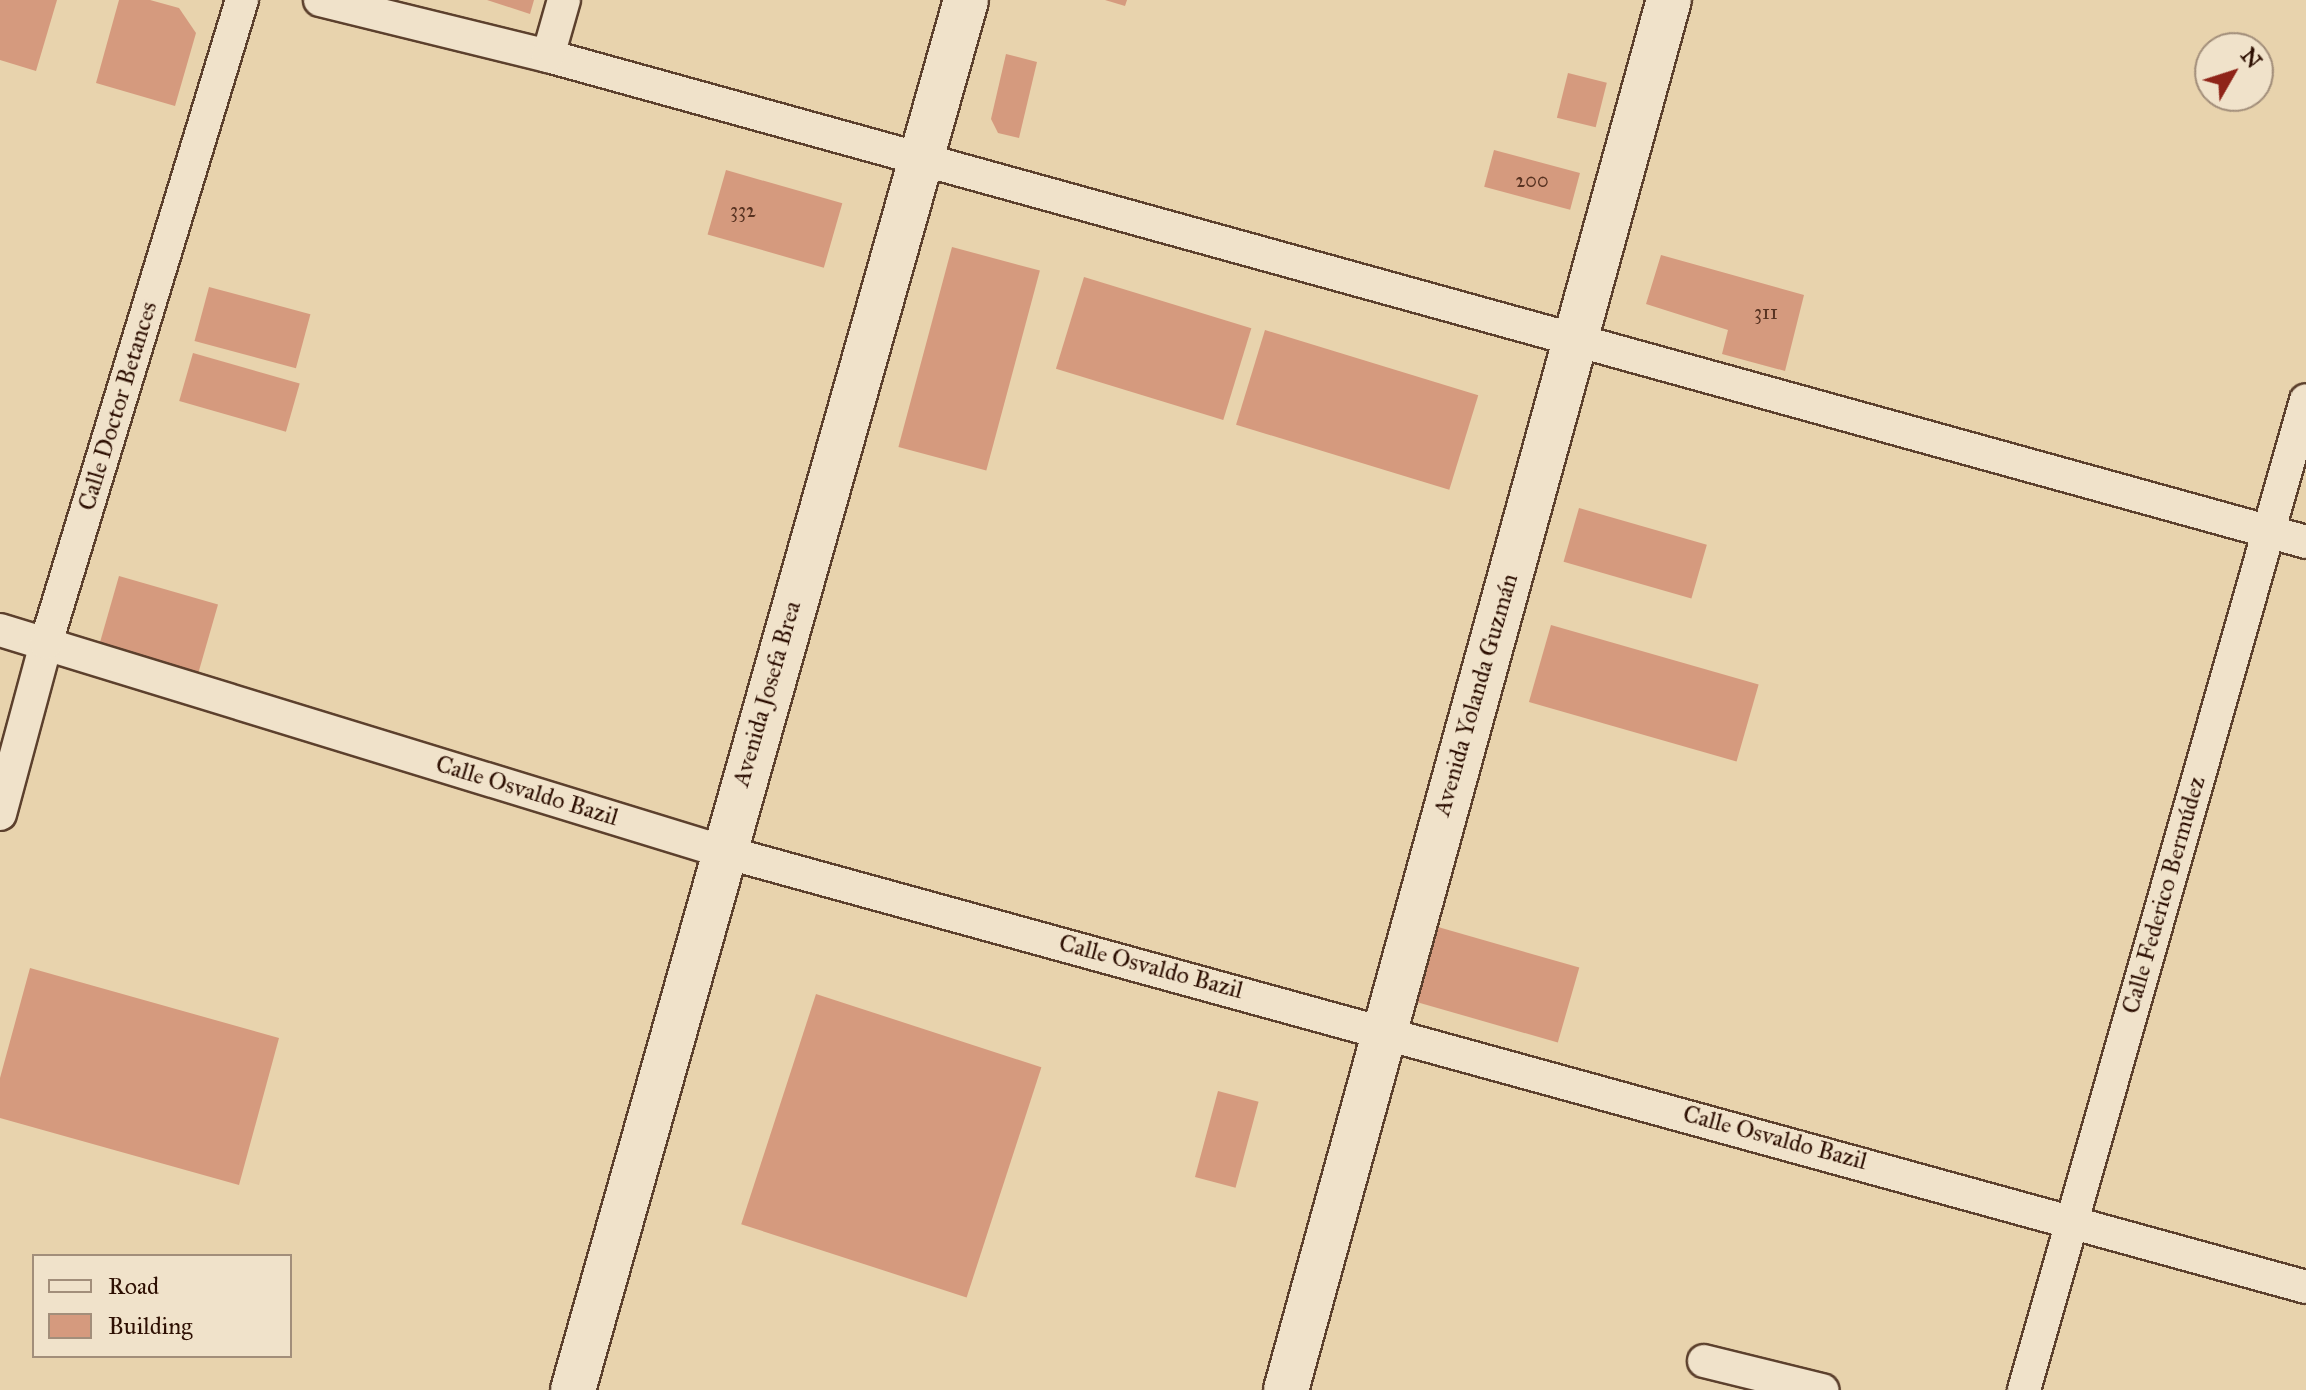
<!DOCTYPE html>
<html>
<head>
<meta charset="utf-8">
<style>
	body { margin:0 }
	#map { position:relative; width:2306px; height:1390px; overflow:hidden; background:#e8d3ad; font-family:"IM FELL Great Primer",serif }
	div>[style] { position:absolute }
	.building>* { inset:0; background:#d59a7e; transform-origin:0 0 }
	.roads { filter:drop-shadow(2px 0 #5c402d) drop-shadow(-2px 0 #5c402d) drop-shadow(0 2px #5c402d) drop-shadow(0 -2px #5c402d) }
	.minor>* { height:32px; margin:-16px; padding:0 16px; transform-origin:16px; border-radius:16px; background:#f0e2ca }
	.secondary>* { height:44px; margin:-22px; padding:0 22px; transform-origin:22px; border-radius:22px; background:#f0e2ca }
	span { translate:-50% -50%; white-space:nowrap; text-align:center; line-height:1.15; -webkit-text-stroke:6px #f0e2ca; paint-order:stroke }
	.number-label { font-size:20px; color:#573221 }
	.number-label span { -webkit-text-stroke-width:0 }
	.street-label { font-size:24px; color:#2d0f02 }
	.legend { position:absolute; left:32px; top:1254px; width:260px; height:104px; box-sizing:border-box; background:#f0e2ca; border:2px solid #a28e7a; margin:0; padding:10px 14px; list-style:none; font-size:24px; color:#2d0f02 }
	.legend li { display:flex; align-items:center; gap:16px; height:40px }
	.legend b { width:40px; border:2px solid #a28e7a }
	.north { position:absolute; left:2194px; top:32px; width:80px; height:80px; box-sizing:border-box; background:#f0e2ca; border:2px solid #a28e7a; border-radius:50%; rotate:51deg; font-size:22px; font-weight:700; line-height:32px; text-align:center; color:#2d0f02 }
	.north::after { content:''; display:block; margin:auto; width:28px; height:36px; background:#8f2418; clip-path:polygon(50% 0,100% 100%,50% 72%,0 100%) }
</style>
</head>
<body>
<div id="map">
	<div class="building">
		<i style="clip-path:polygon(0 0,57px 0,36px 71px,0 60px)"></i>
		<i style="clip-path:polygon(119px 0,150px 0,179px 8px,196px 33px,175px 106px,96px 83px)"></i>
		<i style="clip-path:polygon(487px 0,534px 0,530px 14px)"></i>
		<i style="clip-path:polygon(1105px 0,1127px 0,1125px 6px)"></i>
		<i style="clip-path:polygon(1006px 54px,1037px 62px,1019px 138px,998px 133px,991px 119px)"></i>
		<i style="left:1568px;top:73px;width:40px;height:46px;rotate:14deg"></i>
		<i style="left:1494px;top:150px;width:89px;height:38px;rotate:15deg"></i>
		<i style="left:726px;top:170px;width:121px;height:67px;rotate:16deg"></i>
		<i style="left:952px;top:247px;width:91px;height:207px;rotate:15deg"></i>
		<i style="clip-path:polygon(1661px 255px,1804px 295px,1785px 371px,1722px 354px,1728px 330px,1646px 304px)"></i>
		<i style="left:1084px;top:277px;width:175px;height:96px;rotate:17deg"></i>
		<i style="left:209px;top:287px;width:105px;height:56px;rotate:15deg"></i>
		<i style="left:1265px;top:330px;width:223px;height:99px;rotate:17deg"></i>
		<i style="left:193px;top:353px;width:111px;height:50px;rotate:16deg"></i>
		<i style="left:1579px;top:508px;width:133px;height:56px;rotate:16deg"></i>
		<i style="left:119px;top:576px;width:103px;height:73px;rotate:16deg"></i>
		<i style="left:1551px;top:625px;width:216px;height:80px;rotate:16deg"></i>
		<i style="left:1438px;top:927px;width:147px;height:78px;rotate:16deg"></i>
		<i style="clip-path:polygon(30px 968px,279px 1038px,239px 1185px,0 1118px,0 1078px)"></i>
		<i style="left:816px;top:994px;width:237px;height:242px;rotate:18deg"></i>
		<i style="left:1218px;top:1091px;width:42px;height:89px;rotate:15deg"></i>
	</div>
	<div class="roads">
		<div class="minor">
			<i style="left:320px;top:0;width:235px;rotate:13.8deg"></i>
			<i style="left:548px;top:56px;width:1824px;rotate:15.45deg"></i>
			<i style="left:548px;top:56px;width:58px;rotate:-74.1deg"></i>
			<i style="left:0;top:630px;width:754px;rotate:17.04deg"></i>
			<i style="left:721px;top:851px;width:1644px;rotate:15.38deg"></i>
			<i style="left:0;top:814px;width:177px;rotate:-74.9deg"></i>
			<i style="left:46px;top:643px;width:672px;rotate:-73.05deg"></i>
			<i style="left:1704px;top:1361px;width:122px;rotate:13.8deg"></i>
			<i style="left:2024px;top:1390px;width:1029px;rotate:-74.1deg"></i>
		</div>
		<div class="secondary">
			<i style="left:573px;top:1390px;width:1444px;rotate:-74.21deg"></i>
			<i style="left:1286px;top:1390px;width:1442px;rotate:-74.6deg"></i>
		</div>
	</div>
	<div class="number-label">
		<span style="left:1532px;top:180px">200</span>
		<span style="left:743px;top:210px">332</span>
		<span style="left:1766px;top:312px">311</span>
	</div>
	<div class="street-label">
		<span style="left:118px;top:406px;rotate:-73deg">Calle Doctor Betances</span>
		<span style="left:767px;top:694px;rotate:-74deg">Avenida Josefa Brea</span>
		<span style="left:1476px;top:695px;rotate:-74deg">Avenida Yolanda Guzmán</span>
		<span style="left:527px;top:791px;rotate:17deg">Calle Osvaldo Bazil</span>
		<span style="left:2164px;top:895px;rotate:-74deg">Calle Federico Bermúdez</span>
		<span style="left:1151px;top:967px;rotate:15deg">Calle Osvaldo Bazil</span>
		<span style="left:1775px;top:1138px;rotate:15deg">Calle Osvaldo Bazil</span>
	</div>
	<ul class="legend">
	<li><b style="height:10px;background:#f0e2ca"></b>Road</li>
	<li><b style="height:22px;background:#d59a7e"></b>Building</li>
	</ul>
	<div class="north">N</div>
</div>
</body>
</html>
